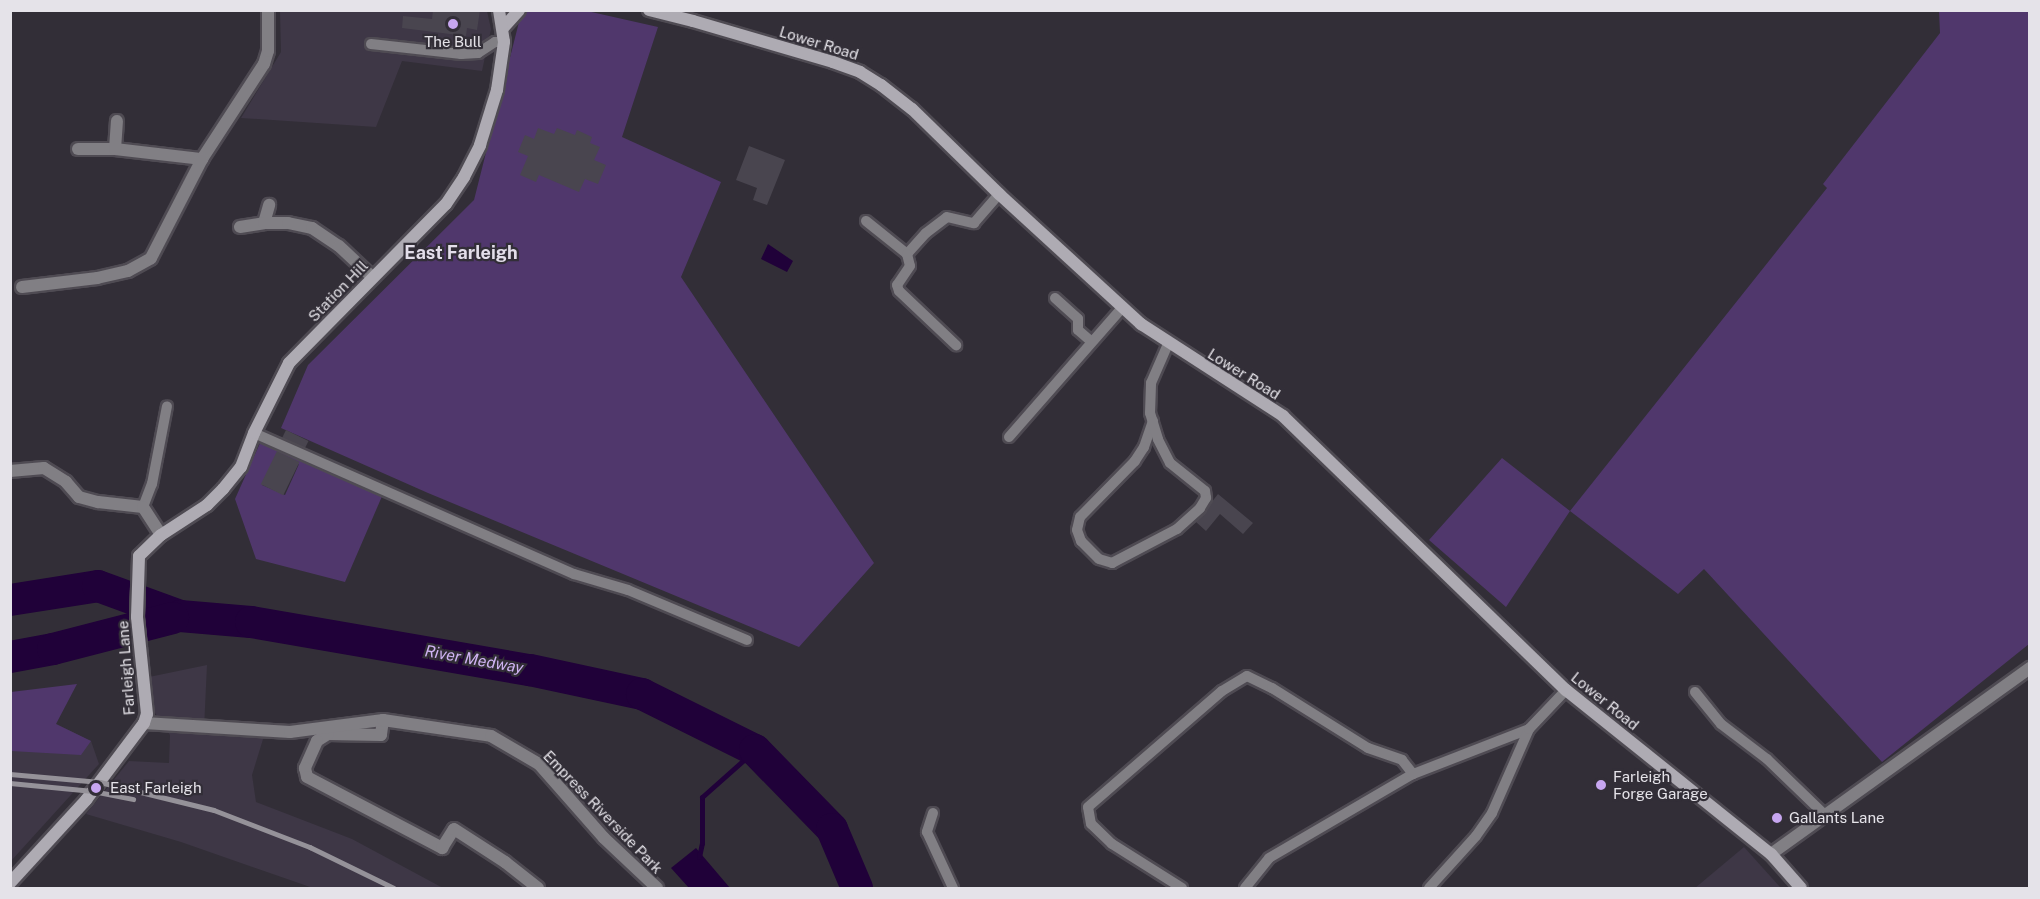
<!DOCTYPE html>
<html>
<head>
<meta charset="utf-8">
<style>
	body { margin:0 }
	#map { position:relative; width:2040px; height:899px; overflow:hidden; background:#322e37; font-family:"Public Sans",sans-serif }
	div>[style] { position:absolute }
	.built>* { inset:0; background:#3e3746 }
	.green>* { inset:0; background:#50376c }
	.water>* { inset:0; background:#200139 }
	.stream>* { height:5px; margin:-2.5px; padding:0 2.5px; transform-origin:2.5px; border-radius:2.5px; background:#200139 }
	.river>* { height:32px; margin:-16px; padding:0 16px; transform-origin:16px; border-radius:16px; background:#200139 }
	.building>* { inset:0; background:#49454f; transform-origin:0 0 }
	.roads { filter:drop-shadow(2px 0 #4f4b53) drop-shadow(-2px 0 #4f4b53) drop-shadow(0 2px #4f4b53) drop-shadow(0 -2px #4f4b53) }
	.lane>* { height:10px; margin:-5px; padding:0 5px; transform-origin:5px; border-radius:5px; background:#817f84 }
	.street>* { height:12px; margin:-6px; padding:0 6px; transform-origin:6px; border-radius:6px; background:#817f84 }
	.secondary>* { height:12px; margin:-6px; padding:0 6px; transform-origin:6px; border-radius:6px; background:#aeabb3 }
	.rail>* { height:4.5px; margin:-2.25px; padding:0 2.25px; transform-origin:2.25px; border-radius:2.25px; background:#959299 }
	.dots>* { width:16px; height:16px; translate:-50% -50%; box-sizing:border-box; border:3px solid #322e37; border-radius:50% }
	span { translate:-50% -50%; white-space:nowrap; text-align:center; line-height:1.15; -webkit-text-stroke:4.5px #322e37; paint-order:stroke }
	.poi-label { font-size:15px; color:#e5e3e9 }
	.left { translate:0 -50%; text-align:left }
	.street-label { font-size:15px; color:#e5e3e9 }
	.water-label { font-size:16px; color:#cfb3f2; font-style:italic }
	.quarter-label { font-size:18px; color:#e3deea; font-weight:700 }
	.frame { position:absolute; inset:0; border:12px solid #e5e3e9; pointer-events:none }
</style>
</head>
<body>
<div id="map">
	<div class="built">
		<i style="clip-path:polygon(280px 11px,487px 11px,491px 29px,482px 71px,402px 61px,376px 127px,241px 118px,281px 52px)"></i>
		<i style="clip-path:polygon(207px 665px,204px 729px,264px 736px,252px 775px,256px 802px,352px 839px,443px 888px,313px 888px,181px 842px,86px 814px,129px 761px,169px 763px,170px 735px,155px 713px,149px 677px)"></i>
		<i style="clip-path:polygon(11px 723px,56px 724px,91px 741px,99px 764px,11px 861px)"></i>
		<i style="clip-path:polygon(1744px 847px,1781px 888px,1695px 888px)"></i>
	</div>
	<div class="green">
		<i style="clip-path:polygon(531px 10px,587px 11px,658px 27px,622px 137px,721px 182px,681px 277px,874px 563px,799px 647px,428px 493px,281px 428px,308px 365px,474px 200px,521px 14px)"></i>
		<i style="clip-path:polygon(1939px 11px,2029px 11px,2029px 644px,1882px 762px,1704px 569px,1678px 594px,1570px 511px,1506px 607px,1429px 540px,1502px 458px,1570px 511px,1827px 188px,1823px 184px,1940px 33px)"></i>
		<i style="clip-path:polygon(evenodd,260px 443px,383px 494px,345px 582px,256px 559px,235px 499px,260px 443px,299px 464px,285px 495px,262px 485px,299px 464px)"></i>
		<i style="clip-path:polygon(77px 684px,56px 724px,91px 741px,81px 755px,11px 751px,11px 692px)"></i>
	</div>
	<div class="water">
		<i style="clip-path:polygon(768px 244px,793px 261px,787px 272px,761px 259px)"></i>
		<i style="clip-path:polygon(696px 848px,730px 888px,689px 888px,671px 868px)"></i>
	</div>
	<div class="stream">
		<i style="left:699px;top:857px;width:14px;rotate:-78deg"></i>
		<i style="left:702px;top:843px;width:46px;rotate:-90deg"></i>
		<i style="left:702px;top:797px;width:71px;rotate:-41.6deg"></i>
	</div>
	<div class="river">
		<i style="left:10px;top:600px;width:89px;rotate:-9deg"></i>
		<i style="left:98px;top:586px;width:87px;rotate:20.1deg"></i>
		<i style="left:180px;top:616px;width:71px;rotate:4.8deg"></i>
		<i style="left:251px;top:622px;width:283px;rotate:9.8deg"></i>
		<i style="left:530px;top:670px;width:115px;rotate:12.1deg"></i>
		<i style="left:642px;top:694px;width:126px;rotate:26.4deg"></i>
		<i style="left:755px;top:750px;width:110px;rotate:45.7deg"></i>
		<i style="left:832px;top:829px;width:64px;rotate:67deg"></i>
		<i style="left:10px;top:657px;width:44px;rotate:-10.5deg"></i>
		<i style="left:53px;top:649px;width:124px;rotate:-14.5deg"></i>
	</div>
	<div class="building">
		<i style="clip-path:polygon(433px 10px,480px 10px,477px 30px,467px 28px,466px 36px,402px 28px,403px 16px,432px 19px)"></i>
		<i style="clip-path:polygon(538px 128px,554px 134px,557px 128px,575px 135px,577px 130px,592px 137px,590px 143px,600px 147px,594px 160px,606px 165px,598px 184px,585px 179px,579px 192px,539px 175px,536px 182px,520px 175px,528px 156px,518px 152px,525px 135px,534px 139px)"></i>
		<i style="clip-path:polygon(749px 146px,785px 160px,767px 205px,753px 200px,757px 188px,736px 180px)"></i>
		<i style="left:286px;top:430px;width:25px;height:9px;rotate:26deg"></i>
		<i style="left:277px;top:451px;width:25px;height:37px;rotate:26deg"></i>
		<i style="clip-path:polygon(1218px 494px,1253px 523px,1243px 534px,1220px 514px,1206px 531px,1196px 522px)"></i>
	</div>
	<div class="roads">
		<div class="lane">
			<i style="left:371px;top:44px;width:91px;rotate:6.3deg"></i>
			<i style="left:461px;top:54px;width:17px;rotate:-3deg"></i>
			<i style="left:478px;top:53px;width:20px;rotate:-33deg"></i>
			<i style="left:495px;top:42px;width:9px"></i>
			<i style="left:866px;top:221px;width:53px;rotate:38.8deg"></i>
			<i style="left:907px;top:254px;width:28px;rotate:-48deg"></i>
			<i style="left:926px;top:233px;width:26px;rotate:-37deg"></i>
			<i style="left:947px;top:217px;width:28px;rotate:13deg"></i>
			<i style="left:974px;top:223px;width:38px;rotate:-49deg"></i>
			<i style="left:907px;top:254px;width:12px;rotate:76deg"></i>
			<i style="left:910px;top:266px;width:23px;rotate:124deg"></i>
			<i style="left:897px;top:285px;width:6px;rotate:72deg"></i>
			<i style="left:899px;top:291px;width:79px;rotate:43.5deg"></i>
			<i style="left:1055px;top:298px;width:31px;rotate:42deg"></i>
			<i style="left:1078px;top:319px;width:11px;rotate:90deg"></i>
			<i style="left:1078px;top:330px;width:18px;rotate:41deg"></i>
			<i style="left:1153px;top:421px;width:28px;rotate:109deg"></i>
			<i style="left:1144px;top:447px;width:17px;rotate:123deg"></i>
			<i style="left:1135px;top:461px;width:78px;rotate:134.5deg"></i>
			<i style="left:1080px;top:517px;width:13px;rotate:103deg"></i>
			<i style="left:1077px;top:530px;width:12px;rotate:70deg"></i>
			<i style="left:1081px;top:541px;width:25px;rotate:45deg"></i>
			<i style="left:1099px;top:559px;width:14px;rotate:17deg"></i>
			<i style="left:1112px;top:563px;width:73px;rotate:-27.6deg"></i>
			<i style="left:1177px;top:529px;width:31px;rotate:-42deg"></i>
			<i style="left:1200px;top:508px;width:12px;rotate:-59deg"></i>
			<i style="left:1206px;top:498px;width:7px;rotate:-98deg"></i>
			<i style="left:1205px;top:491px;width:45px;rotate:-141.3deg"></i>
			<i style="left:1170px;top:463px;width:27px;rotate:-117deg"></i>
			<i style="left:1158px;top:439px;width:27px;rotate:-107deg"></i>
			<i style="left:1150px;top:413px;width:30px;rotate:-88deg"></i>
			<i style="left:1151px;top:383px;width:43px;rotate:-66.4deg"></i>
			<i style="left:254px;top:433px;width:350px;rotate:23.8deg"></i>
			<i style="left:574px;top:574px;width:56px;rotate:16.5deg"></i>
			<i style="left:628px;top:590px;width:129px;rotate:22.8deg"></i>
			<i style="left:1009px;top:437px;width:171px;rotate:-48.8deg"></i>
			<i style="left:143px;top:507px;width:25px;rotate:-69deg"></i>
			<i style="left:152px;top:484px;width:79px;rotate:-79.1deg"></i>
			<i style="left:1695px;top:692px;width:41px;rotate:50.9deg"></i>
			<i style="left:1721px;top:724px;width:58px;rotate:37.3deg"></i>
			<i style="left:1767px;top:759px;width:81px;rotate:44deg"></i>
			<i style="left:933px;top:813px;width:20px;rotate:108deg"></i>
			<i style="left:927px;top:832px;width:62px;rotate:65.1deg"></i>
			<i style="left:1182px;top:888px;width:83px;rotate:-147.8deg"></i>
			<i style="left:1112px;top:844px;width:29px;rotate:-136deg"></i>
			<i style="left:1091px;top:824px;width:17px;rotate:-100deg"></i>
			<i style="left:1088px;top:807px;width:177px;rotate:-40.9deg"></i>
			<i style="left:1222px;top:691px;width:29px;rotate:-31deg"></i>
			<i style="left:1247px;top:676px;width:28px;rotate:26deg"></i>
			<i style="left:1272px;top:688px;width:113px;rotate:32deg"></i>
			<i style="left:1368px;top:748px;width:36px;rotate:19deg"></i>
			<i style="left:1402px;top:760px;width:18px;rotate:52deg"></i>
			<i style="left:1245px;top:888px;width:38px;rotate:-51deg"></i>
			<i style="left:1269px;top:858px;width:167px;rotate:-30.3deg"></i>
			<i style="left:1413px;top:774px;width:124px;rotate:-21.2deg"></i>
			<i style="left:1429px;top:888px;width:70px;rotate:-47.9deg"></i>
			<i style="left:1476px;top:836px;width:28px;rotate:-55deg"></i>
			<i style="left:1492px;top:813px;width:92px;rotate:-66.2deg"></i>
			<i style="left:1529px;top:729px;width:54px;rotate:-46.5deg"></i>
		</div>
		<div class="street">
			<i style="left:78px;top:149px;width:37px"></i>
			<i style="left:115px;top:149px;width:88px;rotate:6.6deg"></i>
			<i style="left:202px;top:159px;width:113px;rotate:-56.9deg"></i>
			<i style="left:264px;top:64px;width:14px;rotate:-73deg"></i>
			<i style="left:268px;top:51px;width:41px;rotate:-90deg"></i>
			<i style="left:115px;top:149px;width:28px;rotate:-86deg"></i>
			<i style="left:264px;top:223px;width:19px;rotate:-74deg"></i>
			<i style="left:240px;top:227px;width:24px;rotate:-9deg"></i>
			<i style="left:264px;top:223px;width:24px"></i>
			<i style="left:288px;top:223px;width:25px;rotate:12deg"></i>
			<i style="left:312px;top:228px;width:32px;rotate:34deg"></i>
			<i style="left:339px;top:246px;width:45px;rotate:43.2deg"></i>
			<i style="left:22px;top:287px;width:76px;rotate:-6.8deg"></i>
			<i style="left:97px;top:278px;width:32px;rotate:-13deg"></i>
			<i style="left:128px;top:271px;width:26px;rotate:-29deg"></i>
			<i style="left:151px;top:258px;width:111px;rotate:-62.7deg"></i>
			<i style="left:10px;top:471px;width:34px;rotate:-5deg"></i>
			<i style="left:44px;top:468px;width:26px;rotate:32deg"></i>
			<i style="left:66px;top:482px;width:20px;rotate:49deg"></i>
			<i style="left:79px;top:497px;width:20px;rotate:15deg"></i>
			<i style="left:98px;top:502px;width:45px;rotate:6.3deg"></i>
			<i style="left:143px;top:507px;width:33px;rotate:57deg"></i>
			<i style="left:383px;top:720px;width:15px;rotate:98deg"></i>
			<i style="left:381px;top:735px;width:53px;rotate:-178.9deg"></i>
			<i style="left:328px;top:734px;width:13px;rotate:148deg"></i>
			<i style="left:317px;top:741px;width:30px;rotate:114deg"></i>
			<i style="left:305px;top:768px;width:9px;rotate:77deg"></i>
			<i style="left:307px;top:777px;width:153px;rotate:27.7deg"></i>
			<i style="left:442px;top:848px;width:22px;rotate:-58deg"></i>
			<i style="left:454px;top:829px;width:61px;rotate:32.9deg"></i>
			<i style="left:505px;top:862px;width:42px;rotate:38.2deg"></i>
			<i style="left:144px;top:723px;width:146px;rotate:3.5deg"></i>
			<i style="left:290px;top:732px;width:94px;rotate:-7.4deg"></i>
			<i style="left:383px;top:720px;width:109px;rotate:8.4deg"></i>
			<i style="left:491px;top:736px;width:56px;rotate:30.3deg"></i>
			<i style="left:539px;top:764px;width:98px;rotate:48.7deg"></i>
			<i style="left:604px;top:838px;width:73px;rotate:43.3deg"></i>
			<i style="left:1771px;top:854px;width:319px;rotate:-35.7deg"></i>
		</div>
		<div class="secondary">
			<i style="left:649px;top:10px;width:45px;rotate:14deg"></i>
			<i style="left:693px;top:21px;width:146px;rotate:16.3deg"></i>
			<i style="left:833px;top:62px;width:29px;rotate:20deg"></i>
			<i style="left:860px;top:72px;width:25px;rotate:32deg"></i>
			<i style="left:881px;top:85px;width:39px;rotate:38deg"></i>
			<i style="left:912px;top:109px;width:122px;rotate:44.3deg"></i>
			<i style="left:999px;top:194px;width:193px;rotate:42.5deg"></i>
			<i style="left:1141px;top:324px;width:169px;rotate:32.9deg"></i>
			<i style="left:1283px;top:416px;width:394px;rotate:44.1deg"></i>
			<i style="left:1566px;top:690px;width:263px;rotate:38.7deg"></i>
			<i style="left:1771px;top:854px;width:45px;rotate:48.6deg"></i>
			<i style="left:503px;top:28px;width:24px;rotate:-48deg"></i>
			<i style="left:10px;top:883px;width:113px;rotate:-47.5deg"></i>
			<i style="left:86px;top:800px;width:96px;rotate:-53deg"></i>
			<i style="left:144px;top:723px;width:9px;rotate:-72deg"></i>
			<i style="left:147px;top:714px;width:98px;rotate:-95.9deg"></i>
			<i style="left:137px;top:617px;width:61px;rotate:-88.1deg"></i>
			<i style="left:139px;top:556px;width:30px;rotate:-44deg"></i>
			<i style="left:161px;top:535px;width:55px;rotate:-33.1deg"></i>
			<i style="left:207px;top:505px;width:23px;rotate:-45deg"></i>
			<i style="left:223px;top:489px;width:28px;rotate:-51deg"></i>
			<i style="left:241px;top:467px;width:36px;rotate:-69deg"></i>
			<i style="left:254px;top:433px;width:78px;rotate:-63.4deg"></i>
			<i style="left:289px;top:363px;width:223px;rotate:-45.4deg"></i>
			<i style="left:446px;top:204px;width:32px;rotate:-56deg"></i>
			<i style="left:464px;top:177px;width:36px;rotate:-63deg"></i>
			<i style="left:480px;top:145px;width:58px;rotate:-72.8deg"></i>
			<i style="left:497px;top:90px;width:49px;rotate:-81.7deg"></i>
			<i style="left:504px;top:42px;width:32px;rotate:-99deg"></i>
		</div>
	</div>
	<div class="rail">
		<i style="left:10px;top:774px;width:90px;rotate:5.1deg"></i>
		<i style="left:100px;top:782px;width:117px;rotate:13.8deg"></i>
		<i style="left:214px;top:810px;width:103px;rotate:21.1deg"></i>
		<i style="left:310px;top:847px;width:93px;rotate:26deg"></i>
		<i style="left:10px;top:783px;width:83px;rotate:5.5deg"></i>
		<i style="left:93px;top:791px;width:41px;rotate:11.3deg"></i>
	</div>
	<div class="dots">
		<i style="left:453px;top:24px;background:#c7a6f0"></i>
		<i style="left:1601px;top:785px;background:#c7a6f0"></i>
		<i style="left:96px;top:788px;background:#c7a6f0"></i>
		<i style="left:1777px;top:818px;background:#c7a6f0"></i>
	</div>
	<div class="poi-label">
		<span style="left:453px;top:42px">The Bull</span>
		<span class="left" style="left:1613px;top:785px">Farleigh<br>Forge Garage</span>
		<span class="left" style="left:110px;top:788px">East Farleigh</span>
		<span class="left" style="left:1789px;top:818px">Gallants Lane</span>
	</div>
	<div class="street-label">
		<span style="left:819px;top:43px;rotate:17deg">Lower Road</span>
		<span style="left:338px;top:291px;rotate:-46deg">Station Hill</span>
		<span style="left:1244px;top:374px;rotate:32deg">Lower Road</span>
		<span style="left:126px;top:668px;rotate:-94deg">Farleigh Lane</span>
		<span style="left:1605px;top:701px;rotate:39deg">Lower Road</span>
		<span style="left:603px;top:812px;rotate:46deg">Empress Riverside Park</span>
	</div>
	<div class="water-label">
		<span style="left:474px;top:660px;rotate:10deg">River Medway</span>
	</div>
	<div class="quarter-label">
		<span style="left:461px;top:253px">East Farleigh</span>
	</div>
	<div class="frame"></div>
</div>
</body>
</html>
